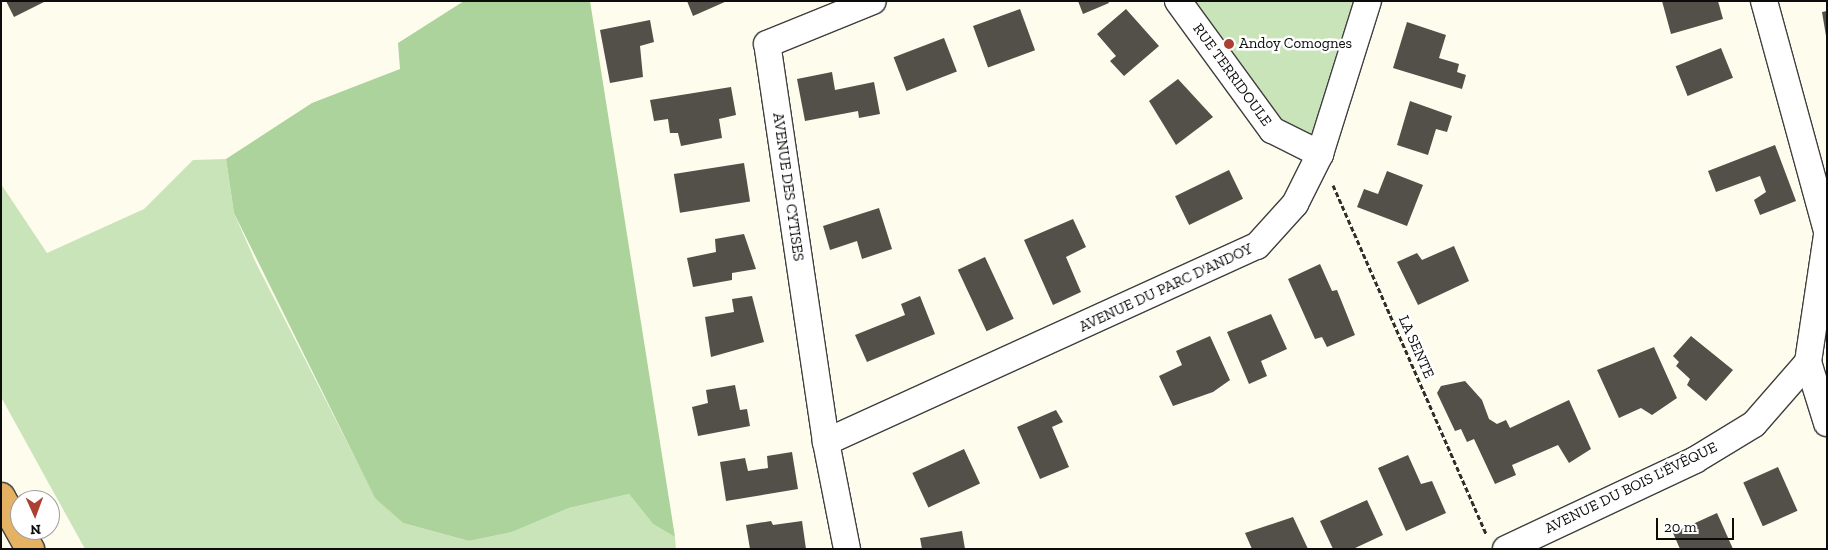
<!DOCTYPE html>
<html>
<head>
<meta charset="utf-8">
<style>
	body { margin:0 }
	#map { position:relative; width:1828px; height:550px; overflow:hidden; background:#fdfced; font-family:"Zilla Slab",serif }
	div>[style] { position:absolute }
	.green>* { inset:0; background:#cae4ba }
	.forest>* { inset:0; background:#acd39b }
	.building>* { inset:0; background:#534f49; transform-origin:0 0 }
	.path>* { height:3px; margin-top:-1.5px; transform-origin:0; background:repeating-linear-gradient(90deg,#2e2e2e 0 5px,transparent 0 7.5px) }
	.roads { filter:drop-shadow(1px 0 #3f3f3f) drop-shadow(-1px 0 #3f3f3f) drop-shadow(0 1px #3f3f3f) drop-shadow(0 -1px #3f3f3f) }
	.minor>* { height:26px; margin:-13px; padding:0 13px; transform-origin:13px; border-radius:13px; background:#fff }
	.highway>* { height:28px; margin:-14px; padding:0 14px; transform-origin:14px; border-radius:14px; background:#e5b163 }
	.dots>* { width:14px; height:14px; translate:-50% -50%; box-sizing:border-box; border:2px solid #fff; border-radius:50% }
	span { translate:-50% -50%; white-space:nowrap; text-align:center; line-height:1.15; -webkit-text-stroke:5px #fff; paint-order:stroke }
	.poi-label { font-size:15px; color:#0c0c0c }
	.left { translate:0 -50%; text-align:left }
	.street-label { font-size:15px; color:#0c0c0c }
	.frame { position:absolute; inset:0; border:2px solid #0c0c0c; pointer-events:none }
	.north { position:absolute; left:10px; top:490px; width:50px; height:50px; box-sizing:border-box; background:#fff; border:1px solid #9e9e9e; border-radius:50%; rotate:178deg; font-size:14px; font-weight:700; line-height:20px; text-align:center; color:#0c0c0c }
	.north::after { content:''; display:block; margin:auto; width:18px; height:22px; background:#ad3f33; clip-path:polygon(50% 0,100% 100%,50% 72%,0 100%) }
	.scale { position:absolute; left:1656px; top:518px; width:78px; height:22px; box-sizing:border-box; border:2px solid #0c0c0c; border-top:0; padding-left:6px; font-size:15px; line-height:18px; white-space:nowrap; color:#0c0c0c; -webkit-text-stroke:4px #fff; paint-order:stroke }
</style>
</head>
<body>
<div id="map">
	<div class="green">
		<i style="clip-path:polygon(1193px 1px,1356px 1px,1314px 142px,1279px 123px)"></i>
		<i style="clip-path:polygon(226px 159px,234px 213px,256px 263px,375px 497px,403px 523px,469px 541px,512px 532px,569px 508px,629px 494px,653px 524px,675px 537px,676px 549px,85px 549px,1px 397px,1px 184px,47px 253px,144px 209px,193px 160px)"></i>
	</div>
	<div class="forest">
		<i style="clip-path:polygon(464px 1px,590px 1px,675px 537px,653px 524px,629px 494px,569px 508px,512px 532px,469px 541px,403px 523px,375px 498px,234px 213px,226px 159px,312px 103px,400px 69px,398px 43px)"></i>
	</div>
	<div class="building">
		<i style="clip-path:polygon(6px 1px,46px 1px,14px 17px)"></i>
		<i style="clip-path:polygon(687px 1px,727px 1px,693px 16px)"></i>
		<i style="clip-path:polygon(1078px 1px,1108px 1px,1109px 3px,1083px 14px)"></i>
		<i style="clip-path:polygon(1662px 1px,1718px 1px,1723px 19px,1671px 34px)"></i>
		<i style="left:1020px;top:9px;width:44px;height:50px;rotate:70deg"></i>
		<i style="clip-path:polygon(1126px 9px,1159px 46px,1124px 76px,1110px 61px,1116px 56px,1097px 34px)"></i>
		<i style="clip-path:polygon(1827px 11px,1827px 36px,1826px 36px,1822px 12px)"></i>
		<i style="clip-path:polygon(650px 20px,654px 42px,640px 46px,643px 77px,610px 83px,600px 30px)"></i>
		<i style="clip-path:polygon(1407px 22px,1446px 35px,1439px 58px,1459px 64px,1457px 72px,1466px 75px,1462px 89px,1393px 68px)"></i>
		<i style="left:944px;top:38px;width:36px;height:54px;rotate:69deg"></i>
		<i style="left:1721px;top:48px;width:32px;height:49px;rotate:68deg"></i>
		<i style="clip-path:polygon(832px 72px,835px 90px,874px 82px,880px 114px,859px 118px,858px 111px,805px 121px,797px 79px)"></i>
		<i style="clip-path:polygon(1178px 79px,1213px 117px,1176px 145px,1149px 101px)"></i>
		<i style="clip-path:polygon(731px 87px,736px 115px,719px 119px,722px 138px,681px 146px,678px 133px,670px 133px,668px 119px,654px 121px,650px 100px)"></i>
		<i style="clip-path:polygon(1410px 101px,1452px 116px,1447px 132px,1436px 129px,1428px 155px,1397px 145px)"></i>
		<i style="clip-path:polygon(1775px 145px,1796px 201px,1760px 215px,1754px 200px,1766px 192px,1760px 176px,1716px 192px,1708px 171px)"></i>
		<i style="left:744px;top:163px;width:39px;height:71px;rotate:81deg"></i>
		<i style="left:1229px;top:170px;width:32px;height:60px;rotate:64deg"></i>
		<i style="clip-path:polygon(1387px 171px,1423px 185px,1407px 226px,1357px 207px,1364px 189px,1378px 194px)"></i>
		<i style="clip-path:polygon(879px 208px,892px 249px,862px 259px,857px 241px,830px 250px,823px 226px)"></i>
		<i style="clip-path:polygon(1073px 219px,1086px 247px,1066px 257px,1081px 292px,1053px 305px,1024px 240px)"></i>
		<i style="clip-path:polygon(744px 234px,756px 269px,732px 273px,732px 280px,693px 287px,687px 258px,716px 252px,715px 239px)"></i>
		<i style="clip-path:polygon(1454px 246px,1469px 281px,1418px 305px,1397px 262px,1417px 253px,1422px 260px)"></i>
		<i style="left:985px;top:257px;width:68px;height:30px;rotate:65deg"></i>
		<i style="clip-path:polygon(1320px 264px,1332px 291px,1337px 290px,1355px 335px,1327px 347px,1322px 337px,1315px 339px,1288px 279px)"></i>
		<i style="clip-path:polygon(752px 296px,764px 342px,711px 357px,705px 317px,734px 312px,732px 299px)"></i>
		<i style="clip-path:polygon(920px 296px,935px 334px,867px 362px,855px 335px,905px 315px,901px 304px)"></i>
		<i style="clip-path:polygon(1271px 314px,1287px 349px,1261px 361px,1267px 376px,1249px 384px,1227px 332px)"></i>
		<i style="clip-path:polygon(1210px 336px,1230px 380px,1213px 392px,1173px 406px,1159px 376px,1182px 365px,1176px 351px)"></i>
		<i style="clip-path:polygon(1691px 336px,1733px 370px,1706px 401px,1687px 385px,1690px 379px,1676px 366px,1679px 362px,1673px 356px)"></i>
		<i style="clip-path:polygon(1654px 347px,1677px 398px,1652px 415px,1641px 408px,1619px 418px,1597px 370px)"></i>
		<i style="clip-path:polygon(1465px 381px,1482px 400px,1489px 419px,1497px 424px,1506px 420px,1510px 428px,1569px 400px,1591px 449px,1569px 463px,1558px 445px,1512px 465px,1516px 475px,1495px 484px,1474px 439px,1467px 442px,1461px 429px,1455px 431px,1437px 393px,1441px 386px)"></i>
		<i style="clip-path:polygon(735px 385px,740px 410px,747px 409px,750px 426px,698px 436px,692px 407px,708px 403px,706px 390px)"></i>
		<i style="clip-path:polygon(1056px 410px,1063px 422px,1052px 427px,1069px 467px,1040px 479px,1017px 427px)"></i>
		<i style="left:964px;top:449px;width:38px;height:57px;rotate:65deg"></i>
		<i style="clip-path:polygon(792px 452px,798px 489px,726px 501px,720px 462px,745px 458px,748px 471px,768px 468px,767px 456px)"></i>
		<i style="clip-path:polygon(1408px 455px,1421px 484px,1432px 481px,1446px 513px,1406px 531px,1378px 468px)"></i>
		<i style="left:1778px;top:467px;width:48px;height:38px;rotate:66deg"></i>
		<i style="clip-path:polygon(1367px 500px,1383px 535px,1353px 549px,1333px 549px,1320px 521px)"></i>
		<i style="clip-path:polygon(1717px 513px,1733px 549px,1680px 549px,1673px 533px)"></i>
		<i style="clip-path:polygon(1293px 517px,1308px 549px,1252px 549px,1245px 533px)"></i>
		<i style="clip-path:polygon(771px 521px,773px 525px,802px 521px,806px 549px,750px 549px,746px 525px)"></i>
		<i style="clip-path:polygon(962px 531px,965px 549px,922px 549px,920px 538px)"></i>
	</div>
	<div class="path">
		<i style="left:1333px;top:185px;width:381px;rotate:66.3deg"></i>
	</div>
	<div class="roads">
		<div class="minor">
			<i style="left:1178px;top:1px;width:160px;rotate:53.9deg"></i>
			<i style="left:1272px;top:130px;width:54px;rotate:26.6deg"></i>
			<i style="left:1764px;top:1px;width:238px;rotate:74.7deg"></i>
			<i style="left:1808px;top:362px;width:64px;rotate:72.7deg"></i>
			<i style="left:826px;top:442px;width:473px;rotate:-24.5deg"></i>
			<i style="left:1257px;top:246px;width:57px;rotate:-47.9deg"></i>
			<i style="left:1295px;top:204px;width:56px;rotate:-63.4deg"></i>
			<i style="left:1320px;top:154px;width:160px;rotate:-72.6deg"></i>
			<i style="left:847px;top:549px;width:109px;rotate:-101.1deg"></i>
			<i style="left:826px;top:442px;width:402px;rotate:-98.4deg"></i>
			<i style="left:767px;top:44px;width:114px;rotate:-22.1deg"></i>
			<i style="left:1506px;top:549px;width:209px;rotate:-25.2deg"></i>
			<i style="left:1695px;top:460px;width:69px;rotate:-31.4deg"></i>
			<i style="left:1754px;top:424px;width:82px;rotate:-48.9deg"></i>
			<i style="left:1808px;top:362px;width:128px;rotate:-81.5deg"></i>
		</div>
		<div class="highway">
			<i style="left:1px;top:497px;width:60px;rotate:60.9deg"></i>
		</div>
	</div>
	<div class="dots">
		<i style="left:1229px;top:44px;background:#ad3f33"></i>
	</div>
	<div class="poi-label">
		<span class="left" style="left:1239px;top:44px">Andoy Comognes</span>
	</div>
	<div class="street-label">
		<span style="left:1232px;top:75px;rotate:54deg">RUE TERRIDOULE</span>
		<span style="left:788px;top:187px;rotate:82deg">AVENUE DES CYTISES</span>
		<span style="left:1166px;top:288px;rotate:-25deg">AVENUE DU PARC D'ANDOY</span>
		<span style="left:1416px;top:347px;rotate:66deg">LA SENTE</span>
		<span style="left:1631px;top:488px;rotate:-26deg">AVENUE DU BOIS L'ÉVÊQUE</span>
	</div>
	<div class="frame"></div>
	<div class="north">N</div>
	<div class="scale">20 m</div>
</div>
</body>
</html>
